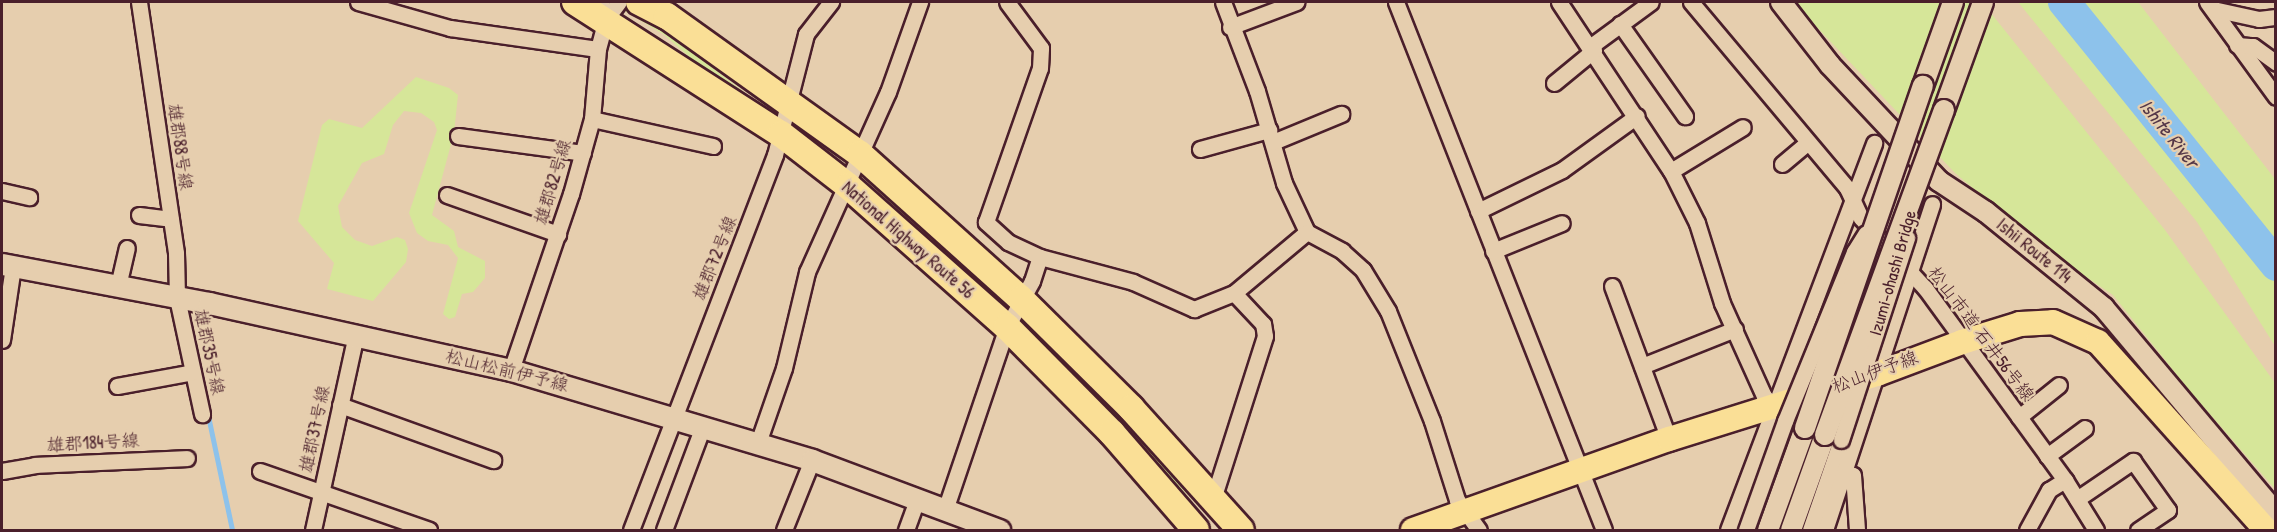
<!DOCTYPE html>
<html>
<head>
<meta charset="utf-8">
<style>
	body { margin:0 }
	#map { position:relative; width:2277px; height:532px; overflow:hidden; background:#e6ceae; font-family:"Patrick Hand","Klee One",sans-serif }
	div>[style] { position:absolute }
	.green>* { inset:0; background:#d6e699 }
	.stream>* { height:5px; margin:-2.5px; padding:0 2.5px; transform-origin:2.5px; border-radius:2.5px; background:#8dc2eb }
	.river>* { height:32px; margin:-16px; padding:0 16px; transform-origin:16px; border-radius:16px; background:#8dc2eb }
	.roads { filter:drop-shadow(2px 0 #4a1f2b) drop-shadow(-2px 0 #4a1f2b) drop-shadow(0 2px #4a1f2b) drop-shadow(0 -2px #4a1f2b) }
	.minor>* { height:15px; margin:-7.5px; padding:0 7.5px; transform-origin:7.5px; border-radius:7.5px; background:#e6ceae }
	.tertiary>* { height:20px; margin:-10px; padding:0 10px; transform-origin:10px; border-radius:10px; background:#e6ceae }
	.secondary>* { height:21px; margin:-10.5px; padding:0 10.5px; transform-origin:10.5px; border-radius:10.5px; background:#e6ceae }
	.primary>* { height:24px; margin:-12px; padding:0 12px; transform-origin:12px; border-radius:12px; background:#fadf96 }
	.trunk>* { height:26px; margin:-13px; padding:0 13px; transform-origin:13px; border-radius:13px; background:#fadf96 }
	.bridges { filter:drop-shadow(2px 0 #4a1f2b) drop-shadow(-2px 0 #4a1f2b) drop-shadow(0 2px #4a1f2b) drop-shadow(0 -2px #4a1f2b) }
	.minor-bridge>* { height:15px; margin:-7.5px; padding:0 7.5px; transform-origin:7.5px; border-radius:7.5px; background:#e6ceae }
	.tertiary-bridge>* { height:20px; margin:-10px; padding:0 10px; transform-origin:10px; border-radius:10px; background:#e6ceae }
	span { translate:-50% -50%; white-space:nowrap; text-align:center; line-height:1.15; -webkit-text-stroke:4.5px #e6ceae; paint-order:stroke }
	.street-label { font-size:18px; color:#4a1f2b }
	.water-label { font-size:20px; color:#543748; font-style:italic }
	.frame { position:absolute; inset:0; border:3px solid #4a1f2b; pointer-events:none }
</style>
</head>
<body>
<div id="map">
	<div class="green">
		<i style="clip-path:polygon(1793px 2px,1982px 2px,2165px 230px,2275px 383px,2275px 489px,2189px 390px,2113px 295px,2049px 252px,1955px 173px)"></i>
		<i style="clip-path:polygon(2018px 2px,2138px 2px,2275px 179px,2275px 346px,2197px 222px)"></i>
		<i style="clip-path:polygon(623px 6px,660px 28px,761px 105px,700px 66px,663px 34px,623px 10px)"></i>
		<i style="clip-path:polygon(416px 77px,449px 88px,458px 95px,454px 133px,432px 215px,454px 231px,458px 247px,485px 261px,485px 278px,473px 292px,462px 294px,455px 317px,449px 319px,443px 314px,458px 258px,448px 245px,428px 241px,417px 233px,409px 213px,437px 130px,434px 122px,421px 113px,404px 111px,393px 125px,384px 154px,362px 163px,338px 206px,342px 227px,355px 240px,372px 246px,397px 237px,405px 240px,408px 249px,406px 262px,373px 301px,327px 289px,334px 263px,298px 221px,322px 125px,329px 119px,362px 128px)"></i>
		<i style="clip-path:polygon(871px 181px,959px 260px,994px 298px,872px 185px)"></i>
		<i style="clip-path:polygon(1085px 376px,1148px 445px,1214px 530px,1082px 380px)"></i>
	</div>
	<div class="stream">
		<i style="left:207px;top:411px;width:122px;rotate:78.1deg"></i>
	</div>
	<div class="river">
		<i style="left:2064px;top:2px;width:338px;rotate:51.1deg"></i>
	</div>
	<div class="roads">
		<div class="minor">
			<i style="left:139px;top:2px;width:254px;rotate:81.6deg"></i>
			<i style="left:176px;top:253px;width:45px;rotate:88.7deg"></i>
			<i style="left:177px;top:298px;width:119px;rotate:77.8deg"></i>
			<i style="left:358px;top:2px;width:96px;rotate:15.8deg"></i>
			<i style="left:450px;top:28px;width:149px;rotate:8.1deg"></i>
			<i style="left:1223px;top:2px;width:95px;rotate:69.1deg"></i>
			<i style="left:1257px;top:91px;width:96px;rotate:73.6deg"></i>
			<i style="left:1284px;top:183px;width:54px;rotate:64.9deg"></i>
			<i style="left:1307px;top:232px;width:40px;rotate:28deg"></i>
			<i style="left:1342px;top:251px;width:28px;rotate:42deg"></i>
			<i style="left:1363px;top:270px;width:48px;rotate:58.6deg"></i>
			<i style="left:1388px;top:311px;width:118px;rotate:68.2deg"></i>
			<i style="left:1432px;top:421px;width:83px;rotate:72.4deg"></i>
			<i style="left:1457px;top:500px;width:37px;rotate:54deg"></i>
			<i style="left:1396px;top:2px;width:567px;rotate:68.5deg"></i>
			<i style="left:1559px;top:2px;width:203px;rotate:56.5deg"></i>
			<i style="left:1671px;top:171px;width:58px;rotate:63.4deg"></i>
			<i style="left:1697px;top:223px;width:84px;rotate:72.6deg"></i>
			<i style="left:1722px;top:303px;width:102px;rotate:65.7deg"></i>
			<i style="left:1764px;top:396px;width:13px;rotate:48deg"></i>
			<i style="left:1691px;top:2px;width:243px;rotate:50deg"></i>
			<i style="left:1847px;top:188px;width:33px;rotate:65deg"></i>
			<i style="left:1861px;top:218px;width:95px;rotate:47.6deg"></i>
			<i style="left:1925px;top:288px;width:238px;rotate:53.9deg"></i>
			<i style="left:2065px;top:480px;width:59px;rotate:58.2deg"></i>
			<i style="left:2207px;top:2px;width:117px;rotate:54deg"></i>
			<i style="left:2213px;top:9px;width:47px;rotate:12.3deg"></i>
			<i style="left:2259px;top:19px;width:17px;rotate:-7deg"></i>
			<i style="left:606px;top:19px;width:21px;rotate:-53deg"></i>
			<i style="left:1620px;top:24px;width:113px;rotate:54.8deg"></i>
			<i style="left:1230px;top:27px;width:71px;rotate:-20.7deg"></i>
			<i style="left:2237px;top:45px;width:16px;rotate:4deg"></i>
			<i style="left:2253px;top:46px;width:29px;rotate:36deg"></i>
			<i style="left:1591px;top:46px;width:74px;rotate:-36.3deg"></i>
			<i style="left:1554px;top:83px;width:52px;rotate:-39.5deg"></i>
			<i style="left:592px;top:119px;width:124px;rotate:12.6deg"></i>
			<i style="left:458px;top:136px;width:126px;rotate:7.7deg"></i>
			<i style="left:1273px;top:142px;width:74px;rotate:-22.4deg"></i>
			<i style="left:1200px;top:149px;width:72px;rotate:-15.4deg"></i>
			<i style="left:1782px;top:164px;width:33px;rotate:-40deg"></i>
			<i style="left:1671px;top:171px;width:84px;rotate:-31.4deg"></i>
			<i style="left:2px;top:191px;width:28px;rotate:13deg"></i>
			<i style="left:447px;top:195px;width:118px;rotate:19.4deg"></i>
			<i style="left:1478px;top:211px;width:93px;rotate:-26deg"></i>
			<i style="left:1562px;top:170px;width:92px;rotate:-35.8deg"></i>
			<i style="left:139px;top:215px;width:32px;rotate:7deg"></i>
			<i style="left:1493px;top:251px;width:74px;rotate:-22.1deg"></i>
			<i style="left:1040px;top:257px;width:96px;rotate:15deg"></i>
			<i style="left:1133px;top:282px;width:67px;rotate:23.9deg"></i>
			<i style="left:1194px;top:309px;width:43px;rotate:-21.8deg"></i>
			<i style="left:1234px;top:293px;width:95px;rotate:-39.9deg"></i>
			<i style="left:118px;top:286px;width:39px;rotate:-77deg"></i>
			<i style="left:1612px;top:286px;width:163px;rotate:69.6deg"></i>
			<i style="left:2px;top:340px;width:75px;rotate:-81.5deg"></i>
			<i style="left:1642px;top:366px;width:100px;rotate:-21.7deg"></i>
			<i style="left:511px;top:370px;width:186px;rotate:-71.2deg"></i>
			<i style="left:571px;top:194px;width:78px;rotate:-74.4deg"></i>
			<i style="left:592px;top:119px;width:70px;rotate:-85.1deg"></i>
			<i style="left:598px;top:49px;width:31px;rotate:-75deg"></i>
			<i style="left:606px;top:19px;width:18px;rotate:-106deg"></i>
			<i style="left:117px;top:386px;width:77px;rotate:-10.4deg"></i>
			<i style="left:340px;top:405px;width:163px;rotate:19.8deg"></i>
			<i style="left:2019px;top:417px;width:51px;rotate:-38.7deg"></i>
			<i style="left:758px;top:443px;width:79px;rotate:-70.9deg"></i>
			<i style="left:784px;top:368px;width:99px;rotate:-76.5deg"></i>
			<i style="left:807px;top:272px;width:197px;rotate:-65.8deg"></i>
			<i style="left:888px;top:92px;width:96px;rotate:-70.4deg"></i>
			<i style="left:2047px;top:456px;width:47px;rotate:-36.4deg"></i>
			<i style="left:2px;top:471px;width:34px;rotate:-10deg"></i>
			<i style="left:35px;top:465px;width:152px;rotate:-2.6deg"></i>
			<i style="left:260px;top:471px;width:179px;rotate:19.2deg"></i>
			<i style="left:1844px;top:472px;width:9px;rotate:18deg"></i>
			<i style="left:1853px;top:475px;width:55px;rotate:85.8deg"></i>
			<i style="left:1213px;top:499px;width:171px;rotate:-72.3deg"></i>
			<i style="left:1265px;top:336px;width:12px;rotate:-99deg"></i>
			<i style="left:1263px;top:324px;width:42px;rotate:-133.1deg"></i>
			<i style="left:2077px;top:499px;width:68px;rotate:-34.2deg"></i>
			<i style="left:2133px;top:461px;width:60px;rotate:54.5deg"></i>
			<i style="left:2168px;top:510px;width:36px;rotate:146deg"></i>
			<i style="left:945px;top:510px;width:193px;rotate:-71.3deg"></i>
			<i style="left:1007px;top:327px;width:52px;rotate:-61.5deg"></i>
			<i style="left:1032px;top:281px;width:25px;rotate:-72deg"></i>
			<i style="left:1040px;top:257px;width:35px;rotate:-155deg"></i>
			<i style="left:1008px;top:242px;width:30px;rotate:-138deg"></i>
			<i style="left:986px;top:222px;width:163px;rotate:-70.7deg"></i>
			<i style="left:1040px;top:68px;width:20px;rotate:-87deg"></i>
			<i style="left:1041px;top:48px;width:57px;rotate:-126.5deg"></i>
			<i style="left:313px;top:530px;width:200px;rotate:-77.6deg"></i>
			<i style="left:631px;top:530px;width:402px;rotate:-69deg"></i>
			<i style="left:775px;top:155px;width:125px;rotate:-75.6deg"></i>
			<i style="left:806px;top:34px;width:41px;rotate:-52deg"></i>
			<i style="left:664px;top:530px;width:111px;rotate:-69.4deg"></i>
			<i style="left:784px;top:530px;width:75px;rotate:-68.2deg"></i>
			<i style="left:906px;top:530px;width:33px;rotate:-70deg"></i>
			<i style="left:1728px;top:530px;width:414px;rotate:-69.3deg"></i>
			<i style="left:1810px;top:530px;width:95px;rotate:-71deg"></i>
			<i style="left:1825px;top:530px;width:343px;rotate:-71.8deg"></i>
			<i style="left:2027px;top:530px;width:46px;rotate:-61.2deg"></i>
			<i style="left:2049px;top:490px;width:19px;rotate:-32deg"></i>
		</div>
		<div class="tertiary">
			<i style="left:1781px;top:2px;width:80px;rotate:52.1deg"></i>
			<i style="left:1830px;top:65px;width:159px;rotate:46.8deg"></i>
			<i style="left:1939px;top:181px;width:56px;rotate:33.4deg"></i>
			<i style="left:1986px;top:212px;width:152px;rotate:39.1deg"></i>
			<i style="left:2104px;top:308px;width:268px;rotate:50deg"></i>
			<i style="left:1923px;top:86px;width:89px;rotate:-70.3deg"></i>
			<i style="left:1944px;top:110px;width:115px;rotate:-70.1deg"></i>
			<i style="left:1768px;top:530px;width:109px;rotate:-70.1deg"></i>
			<i style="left:1791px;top:530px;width:101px;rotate:-70.3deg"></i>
		</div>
		<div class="secondary">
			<i style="left:2px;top:264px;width:211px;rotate:10.7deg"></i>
			<i style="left:209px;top:303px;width:309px;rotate:12.5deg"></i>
			<i style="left:511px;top:370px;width:314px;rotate:16.6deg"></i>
			<i style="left:812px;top:460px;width:200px;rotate:20.5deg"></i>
		</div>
		<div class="primary">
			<i style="left:1413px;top:530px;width:272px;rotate:-19.6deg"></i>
			<i style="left:1669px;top:439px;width:218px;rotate:-17.4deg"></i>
			<i style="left:1877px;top:374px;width:91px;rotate:-20.6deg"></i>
			<i style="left:1962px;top:342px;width:61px;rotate:-17.2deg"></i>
			<i style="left:2020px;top:324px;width:33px;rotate:-3deg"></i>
			<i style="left:2053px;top:322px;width:49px;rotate:24deg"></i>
			<i style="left:2098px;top:342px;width:252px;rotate:48.2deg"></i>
		</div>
		<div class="trunk">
			<i style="left:575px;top:2px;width:245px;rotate:32.7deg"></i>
			<i style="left:781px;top:134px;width:85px;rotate:37.8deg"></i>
			<i style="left:848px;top:186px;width:213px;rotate:41.6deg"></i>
			<i style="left:1007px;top:327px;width:149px;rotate:45.3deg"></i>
			<i style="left:1112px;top:433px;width:128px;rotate:49.1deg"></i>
			<i style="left:639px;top:2px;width:31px;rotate:27deg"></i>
			<i style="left:667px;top:16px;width:237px;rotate:35.6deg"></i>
			<i style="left:860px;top:154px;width:217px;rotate:42deg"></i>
			<i style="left:1021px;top:299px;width:155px;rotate:44.7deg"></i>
			<i style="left:1131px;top:408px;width:164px;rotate:48deg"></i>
		</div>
	</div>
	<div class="bridges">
		<div class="minor-bridge">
			<i style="left:1841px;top:440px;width:213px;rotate:-71.9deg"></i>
			<i style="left:1746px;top:530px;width:116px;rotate:-70.3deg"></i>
			<i style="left:1785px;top:421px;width:183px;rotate:-67.8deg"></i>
			<i style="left:1854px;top:252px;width:22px;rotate:-58deg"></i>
		</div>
		<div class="tertiary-bridge">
			<i style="left:1805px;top:428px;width:362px;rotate:-71deg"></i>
			<i style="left:1825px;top:435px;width:346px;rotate:-69.9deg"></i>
		</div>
	</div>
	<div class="street-label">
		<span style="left:180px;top:147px;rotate:82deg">雄郡88号線</span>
		<span style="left:553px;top:182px;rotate:-73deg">雄郡82号線</span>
		<span style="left:908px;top:240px;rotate:41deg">National Highway Route 56</span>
		<span style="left:2034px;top:251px;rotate:39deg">Ishii Route 114</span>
		<span style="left:715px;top:258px;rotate:-68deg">雄郡72号線</span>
		<span style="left:1893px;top:273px;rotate:-74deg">Izumi-ohashi Bridge</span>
		<span style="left:1981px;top:334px;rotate:53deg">松山市道 石井56号線</span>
		<span style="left:209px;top:352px;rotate:78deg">雄郡35号線</span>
		<span style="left:507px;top:371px;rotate:14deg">松山松前伊予線</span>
		<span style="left:1875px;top:372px;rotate:-20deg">松山伊予線</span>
		<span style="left:315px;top:429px;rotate:-78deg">雄郡37号線</span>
		<span style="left:93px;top:443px;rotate:-3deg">雄郡184号線</span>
	</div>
	<div class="water-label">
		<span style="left:2170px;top:133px;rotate:51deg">Ishite River</span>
	</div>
	<div class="frame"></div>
</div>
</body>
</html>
